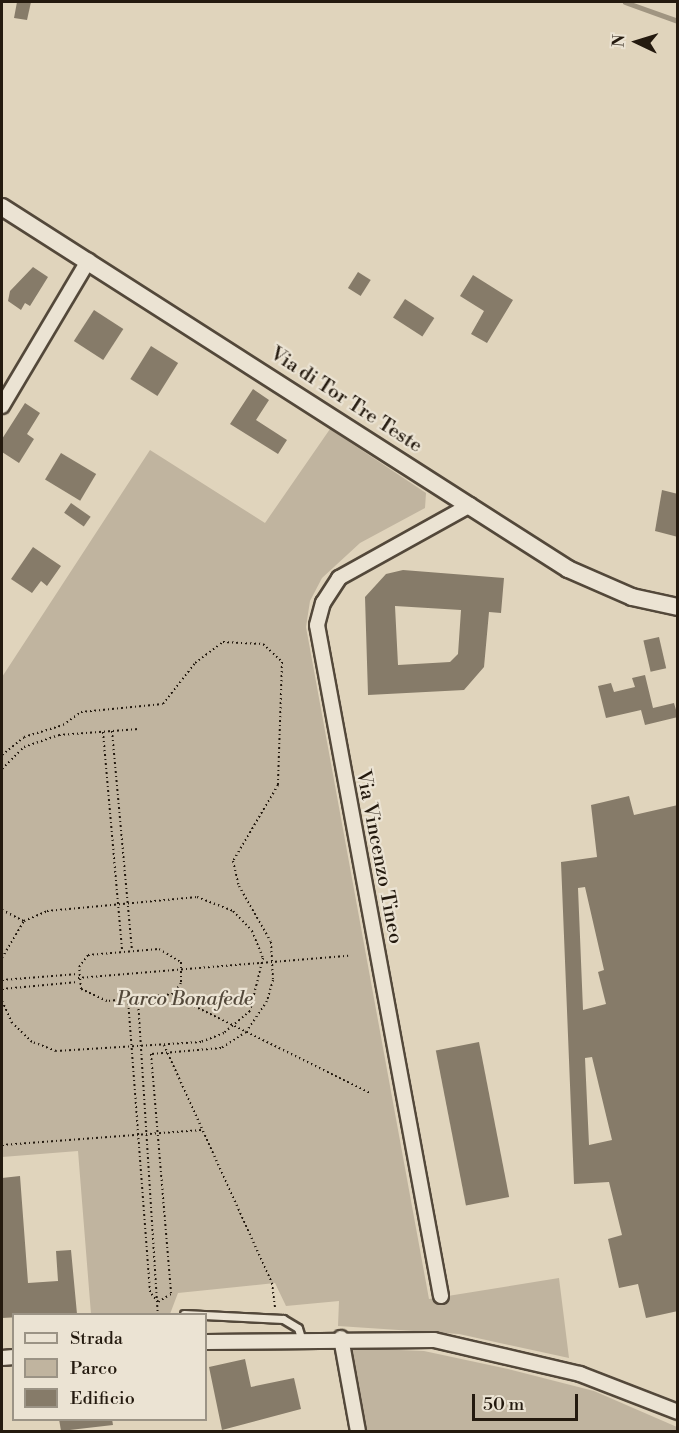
<!DOCTYPE html>
<html>
<head>
<meta charset="utf-8">
<style>
	body { margin:0 }
	#map { position:relative; width:679px; height:1433px; overflow:hidden; background:#e0d4bc; font-family:"Libre Bodoni",serif }
	div>[style] { position:absolute }
	.green>* { inset:0; background:#c0b49f }
	.stream>* { height:4.5px; margin:-2.25px; padding:0 2.25px; transform-origin:2.25px; border-radius:2.25px; background:#a09581 }
	.building>* { inset:0; background:#867b69; transform-origin:0 0 }
	.path>* { height:2px; margin-top:-1px; transform-origin:0; background:repeating-linear-gradient(90deg,#241a0f 0 1.5px,transparent 0 4.5px) }
	.roads { filter:drop-shadow(2px 0 #53483a) drop-shadow(-2px 0 #53483a) drop-shadow(0 2px #53483a) drop-shadow(0 -2px #53483a) }
	.service>* { height:7px; margin:-3.5px; padding:0 3.5px; transform-origin:3.5px; border-radius:3.5px; background:#ebe3d3 }
	.minor>* { height:14px; margin:-7px; padding:0 7px; transform-origin:7px; border-radius:7px; background:#ebe3d3 }
	.tertiary>* { height:16px; margin:-8px; padding:0 8px; transform-origin:8px; border-radius:8px; background:#ebe3d3 }
	span { translate:-50% -50%; white-space:nowrap; text-align:center; line-height:1.15; -webkit-text-stroke:4.5px #ebe3d3; paint-order:stroke }
	.street-label { font-size:20px; color:#241a0f }
	.park-label { font-size:20px; color:#53483a; font-style:italic }
	.frame { position:absolute; inset:0; border:3px solid #241a0f; pointer-events:none }
	.legend { position:absolute; left:12px; top:1313px; width:195px; height:108px; box-sizing:border-box; background:#ebe3d3; border:2px solid #9b9385; margin:0; padding:8px 10px; list-style:none; font-size:18px; color:#241a0f }
	.legend li { display:flex; align-items:center; gap:12px; height:30px }
	.legend b { width:30px; border:2px solid #9b9385 }
	.north { position:absolute; left:607px; top:12px; width:60px; height:60px; -webkit-text-stroke:4px #ebe3d3; paint-order:stroke; rotate:274deg; font-size:16px; font-weight:700; line-height:24px; text-align:center; color:#241a0f }
	.north::after { content:''; display:block; margin:auto; width:21px; height:27px; background:#241a0f; clip-path:polygon(50% 0,100% 100%,50% 72%,0 100%) }
	.scale { position:absolute; left:472px; top:1394px; width:106px; height:27px; box-sizing:border-box; border:3px solid #241a0f; border-top:0; padding-left:8px; font-size:18px; line-height:21px; white-space:nowrap; color:#241a0f; -webkit-text-stroke:4px #ebe3d3; paint-order:stroke }
</style>
</head>
<body>
<div id="map">
	<div class="green">
		<i style="clip-path:polygon(330px 429px,426px 493px,425px 508px,360px 543px,322px 578px,310px 601px,306px 627px,429px 1299px,559px 1278px,569px 1358px,459px 1334px,338px 1326px,339px 1301px,286px 1306px,275px 1283px,178px 1293px,170px 1314px,91px 1314px,78px 1151px,2px 1157px,2px 677px,150px 450px,265px 523px)"></i>
		<i style="clip-path:polygon(351px 1348px,424px 1351px,508px 1369px,594px 1391px,677px 1427px,677px 1431px,367px 1431px)"></i>
	</div>
	<div class="stream">
		<i style="left:625px;top:2px;width:56px;rotate:19.7deg"></i>
	</div>
	<div class="building">
		<i style="clip-path:polygon(17px 2px,31px 2px,27px 20px,14px 18px)"></i>
		<i style="clip-path:polygon(33px 267px,48px 277px,30px 306px,25px 303px,21px 310px,8px 301px,10px 291px)"></i>
		<i style="left:358px;top:272px;width:15px;height:19px;rotate:32deg"></i>
		<i style="clip-path:polygon(473px 275px,513px 300px,487px 343px,471px 334px,484px 311px,460px 296px)"></i>
		<i style="left:405px;top:299px;width:35px;height:22px;rotate:33deg"></i>
		<i style="left:94px;top:310px;width:35px;height:37px;rotate:33deg"></i>
		<i style="left:151px;top:346px;width:32px;height:39px;rotate:32deg"></i>
		<i style="clip-path:polygon(253px 389px,269px 400px,256px 420px,287px 440px,278px 454px,230px 424px)"></i>
		<i style="clip-path:polygon(25px 403px,40px 413px,27px 434px,34px 439px,19px 463px,2px 452px,2px 439px)"></i>
		<i style="left:61px;top:453px;width:41px;height:31px;rotate:31deg"></i>
		<i style="clip-path:polygon(662px 490px,678px 494px,678px 537px,655px 531px)"></i>
		<i style="left:71px;top:503px;width:24px;height:12px;rotate:35deg"></i>
		<i style="clip-path:polygon(33px 547px,61px 566px,47px 586px,41px 581px,32px 593px,11px 579px)"></i>
		<i style="clip-path:polygon(evenodd,403px 570px,504px 578px,501px 613px,489px 612px,484px 667px,464px 690px,368px 695px,365px 597px,386px 574px,403px 570px,395px 606px,461px 610px,458px 654px,450px 662px,398px 665px,395px 606px)"></i>
		<i style="left:659px;top:637px;width:32px;height:16px;rotate:77deg"></i>
		<i style="clip-path:polygon(645px 675px,653px 708px,674px 703px,678px 717px,645px 725px,641px 710px,606px 718px,598px 686px,611px 683px,614px 692px,635px 687px,632px 678px)"></i>
		<i style="clip-path:polygon(evenodd,629px 796px,634px 815px,678px 805px,678px 1311px,646px 1318px,638px 1284px,619px 1288px,608px 1239px,622px 1235px,609px 1182px,574px 1184px,561px 862px,597px 857px,591px 805px,629px 796px,585px 887px,604px 970px,598px 972px,606px 1004px,583px 1010px,578px 888px,585px 887px,629px 796px,592px 1057px,612px 1140px,589px 1145px,585px 1058px,592px 1057px)"></i>
		<i style="left:479px;top:1042px;width:158px;height:44px;rotate:79deg"></i>
		<i style="clip-path:polygon(20px 1176px,28px 1283px,58px 1281px,56px 1251px,71px 1250px,77px 1314px,2px 1318px,2px 1178px)"></i>
		<i style="clip-path:polygon(245px 1359px,251px 1387px,294px 1378px,301px 1409px,222px 1430px,209px 1367px)"></i>
		<i style="clip-path:polygon(59px 1419px,112px 1419px,113px 1425px,61px 1431px)"></i>
	</div>
	<div class="path">
		<i style="left:112px;top:731px;width:219px;rotate:84.8deg"></i>
		<i style="left:103px;top:732px;width:219px;rotate:85deg"></i>
		<i style="left:2px;top:755px;width:28px;rotate:-39deg"></i>
		<i style="left:24px;top:737px;width:41px;rotate:-17.1deg"></i>
		<i style="left:63px;top:725px;width:22px;rotate:-36deg"></i>
		<i style="left:81px;top:712px;width:82px;rotate:-5.6deg"></i>
		<i style="left:163px;top:704px;width:52px;rotate:-52deg"></i>
		<i style="left:195px;top:663px;width:35px;rotate:-37deg"></i>
		<i style="left:223px;top:642px;width:40px;rotate:2.9deg"></i>
		<i style="left:263px;top:644px;width:26px;rotate:43deg"></i>
		<i style="left:282px;top:662px;width:123px;rotate:91.9deg"></i>
		<i style="left:278px;top:785px;width:88px;rotate:120.6deg"></i>
		<i style="left:233px;top:861px;width:26px;rotate:77deg"></i>
		<i style="left:239px;top:886px;width:64px;rotate:60.3deg"></i>
		<i style="left:271px;top:942px;width:38px;rotate:87deg"></i>
		<i style="left:273px;top:980px;width:22px;rotate:106deg"></i>
		<i style="left:267px;top:1001px;width:37px;rotate:124deg"></i>
		<i style="left:246px;top:1032px;width:30px;rotate:147deg"></i>
		<i style="left:221px;top:1048px;width:70px;rotate:175.1deg"></i>
		<i style="left:151px;top:1054px;width:241px;rotate:85.2deg"></i>
		<i style="left:171px;top:1294px;width:15px;rotate:148deg"></i>
		<i style="left:158px;top:1302px;width:13px;rotate:-129deg"></i>
		<i style="left:150px;top:1292px;width:293px;rotate:-94.3deg"></i>
		<i style="left:2px;top:769px;width:31px;rotate:-45deg"></i>
		<i style="left:24px;top:747px;width:37px;rotate:-19deg"></i>
		<i style="left:59px;top:735px;width:80px;rotate:-4.3deg"></i>
		<i style="left:2px;top:910px;width:25px;rotate:27deg"></i>
		<i style="left:159px;top:949px;width:26px;rotate:31deg"></i>
		<i style="left:181px;top:962px;width:21px;rotate:90deg"></i>
		<i style="left:181px;top:983px;width:14px;rotate:126deg"></i>
		<i style="left:173px;top:994px;width:66px;rotate:173.9deg"></i>
		<i style="left:107px;top:1001px;width:29px;rotate:-155deg"></i>
		<i style="left:81px;top:989px;width:22px;rotate:-95deg"></i>
		<i style="left:79px;top:967px;width:15px;rotate:-53deg"></i>
		<i style="left:88px;top:955px;width:71px;rotate:-4.8deg"></i>
		<i style="left:2px;top:958px;width:43px;rotate:-59.3deg"></i>
		<i style="left:24px;top:921px;width:25px;rotate:-23deg"></i>
		<i style="left:47px;top:911px;width:151px;rotate:-5.3deg"></i>
		<i style="left:197px;top:897px;width:39px;rotate:21deg"></i>
		<i style="left:233px;top:911px;width:28px;rotate:46deg"></i>
		<i style="left:252px;top:931px;width:29px;rotate:68deg"></i>
		<i style="left:263px;top:958px;width:55px;rotate:103.8deg"></i>
		<i style="left:250px;top:1011px;width:34px;rotate:140deg"></i>
		<i style="left:224px;top:1033px;width:25px;rotate:159deg"></i>
		<i style="left:201px;top:1042px;width:145px;rotate:176.4deg"></i>
		<i style="left:56px;top:1051px;width:26px;rotate:-159deg"></i>
		<i style="left:32px;top:1042px;width:28px;rotate:-136deg"></i>
		<i style="left:12px;top:1023px;width:24px;rotate:-114deg"></i>
		<i style="left:78px;top:978px;width:271px;rotate:-4.7deg"></i>
		<i style="left:2px;top:980px;width:76px;rotate:-4.5deg"></i>
		<i style="left:2px;top:989px;width:76px;rotate:-5.3deg"></i>
		<i style="left:138px;top:1000px;width:315px;rotate:86.4deg"></i>
		<i style="left:186px;top:1002px;width:205px;rotate:26.3deg"></i>
		<i style="left:164px;top:1045px;width:261px;rotate:65.6deg"></i>
		<i style="left:272px;top:1283px;width:26px;rotate:83deg"></i>
		<i style="left:2px;top:1145px;width:200px;rotate:-4.3deg"></i>
	</div>
	<div class="roads">
		<div class="service">
			<i style="left:184px;top:1314px;width:99px;rotate:2.9deg"></i>
			<i style="left:283px;top:1319px;width:17px;rotate:31deg"></i>
			<i style="left:298px;top:1328px;width:14px;rotate:73deg"></i>
		</div>
		<div class="minor">
			<i style="left:2px;top:406px;width:169px;rotate:-59.3deg"></i>
			<i style="left:441px;top:1296px;width:682px;rotate:-100.47deg"></i>
			<i style="left:317px;top:625px;width:23px;rotate:-75deg"></i>
			<i style="left:323px;top:603px;width:30px;rotate:-57deg"></i>
			<i style="left:339px;top:578px;width:150px;rotate:-29.1deg"></i>
			<i style="left:341px;top:1338px;width:96px;rotate:79.7deg"></i>
			<i style="left:206px;top:1342px;width:228px;rotate:-0.5deg"></i>
			<i style="left:434px;top:1340px;width:150px;rotate:13.1deg"></i>
			<i style="left:580px;top:1374px;width:105px;rotate:21.2deg"></i>
			<i style="left:2px;top:1358px;width:12px;rotate:-5deg"></i>
		</div>
		<div class="tertiary">
			<i style="left:2px;top:207px;width:672px;rotate:32.6deg"></i>
			<i style="left:568px;top:569px;width:70px;rotate:23.6deg"></i>
			<i style="left:632px;top:597px;width:47px;rotate:12.3deg"></i>
		</div>
	</div>
	<div class="street-label">
		<span style="left:346px;top:400px;rotate:33deg">Via di Tor Tre Teste</span>
		<span style="left:379px;top:857px;rotate:79deg">Via Vincenzo Tineo</span>
	</div>
	<div class="park-label">
		<span style="left:185px;top:999px">Parco Bonafede</span>
	</div>
	<div class="frame"></div>
	<ul class="legend">
	<li><b style="height:8px;background:#ebe3d3"></b>Strada</li>
	<li><b style="height:16px;background:#c0b49f"></b>Parco</li>
	<li><b style="height:16px;background:#867b69"></b>Edificio</li>
	</ul>
	<div class="north">N</div>
	<div class="scale">50 m</div>
</div>
</body>
</html>
